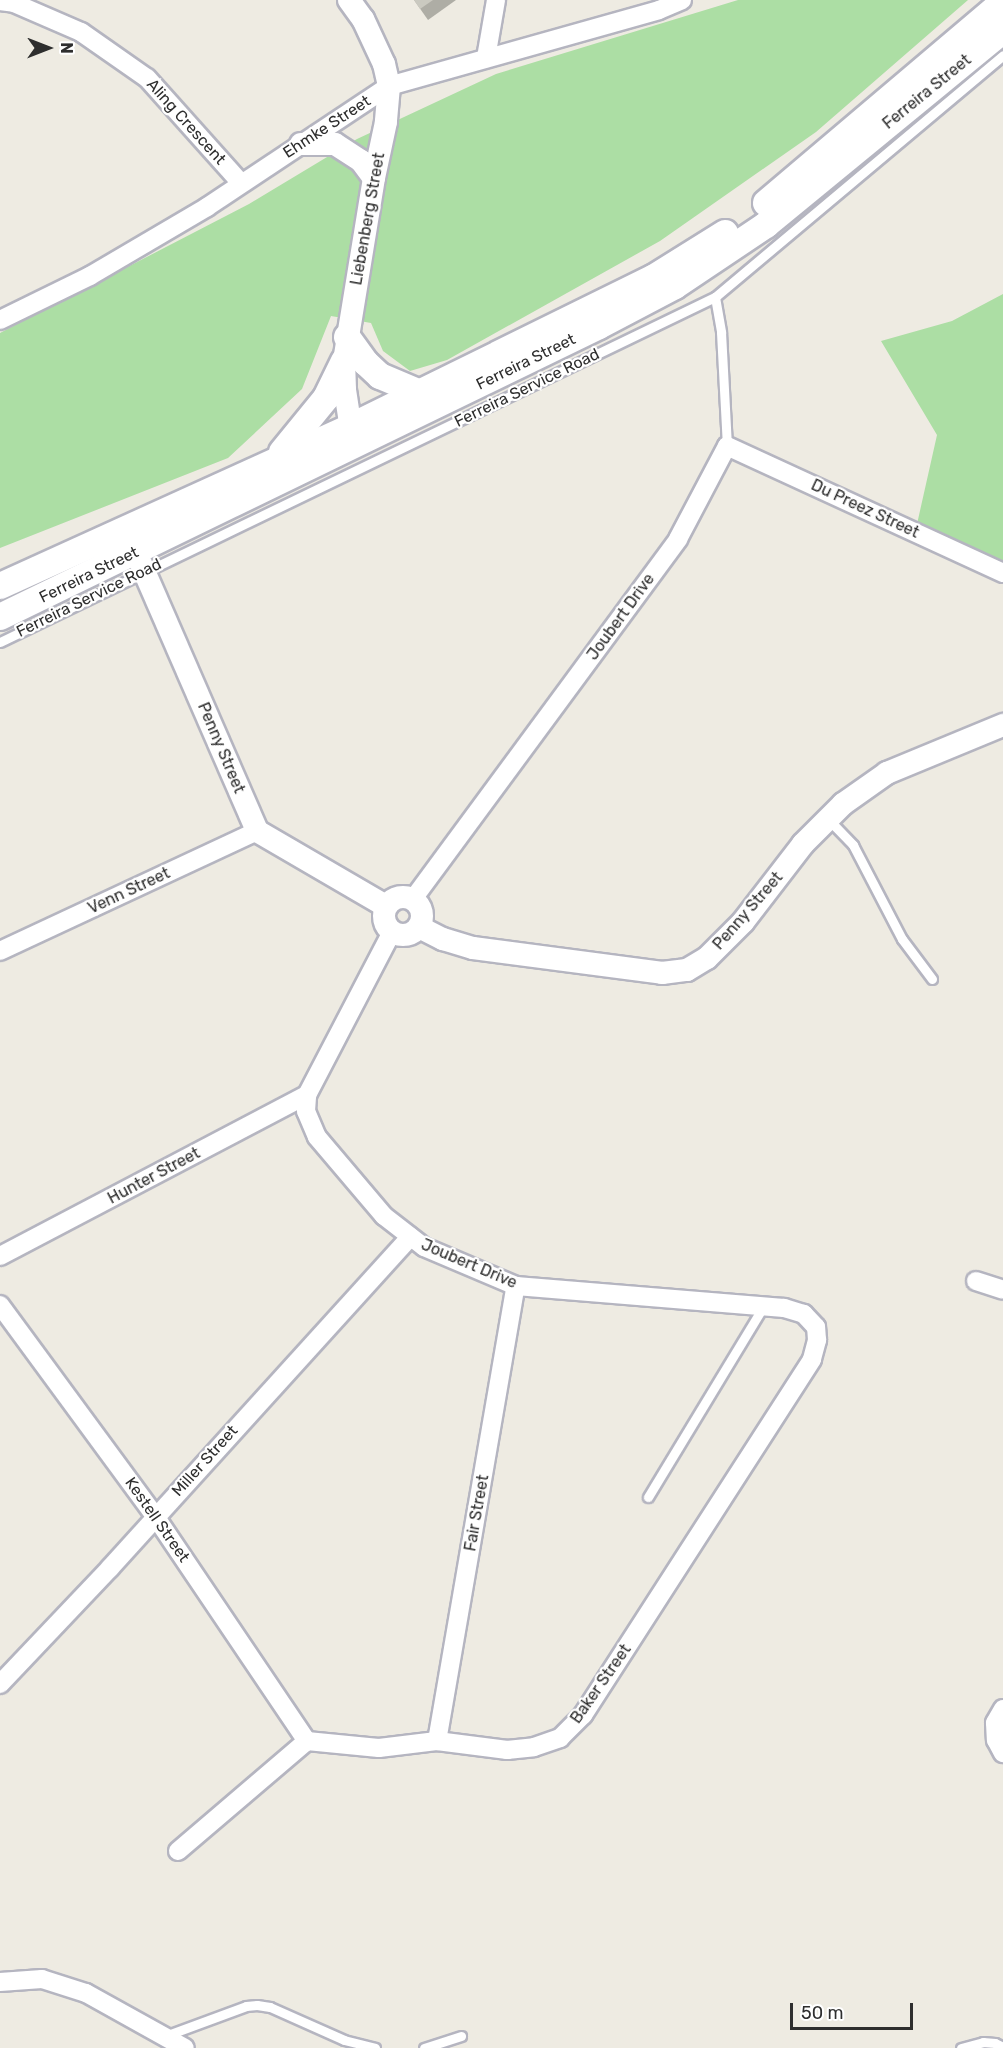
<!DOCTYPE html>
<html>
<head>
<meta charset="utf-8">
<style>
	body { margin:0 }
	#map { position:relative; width:1003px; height:2048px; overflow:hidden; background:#eeebe2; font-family:Rubik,sans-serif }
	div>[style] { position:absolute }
	.green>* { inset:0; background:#acdea4 }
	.roads { filter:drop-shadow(2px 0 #b5b5c0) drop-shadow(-2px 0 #b5b5c0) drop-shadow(0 2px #b5b5c0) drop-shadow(0 -2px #b5b5c0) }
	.service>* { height:9px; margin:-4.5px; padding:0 4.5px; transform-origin:4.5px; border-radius:4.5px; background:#fff }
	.minor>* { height:18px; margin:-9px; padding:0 9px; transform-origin:9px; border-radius:9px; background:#fff }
	.tertiary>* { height:22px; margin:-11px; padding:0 11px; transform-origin:11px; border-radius:11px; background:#fff }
	.tertiary>.ring { margin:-11px; padding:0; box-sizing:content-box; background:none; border:22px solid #fff; border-radius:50% }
	.secondary>* { height:26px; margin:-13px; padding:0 13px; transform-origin:13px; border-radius:13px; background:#fff }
	.wall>* { inset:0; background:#aeada5 }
	.building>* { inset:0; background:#cac9c0 }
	span { translate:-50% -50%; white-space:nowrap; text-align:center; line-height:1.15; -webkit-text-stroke:4.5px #fff; paint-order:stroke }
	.street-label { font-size:16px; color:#2e2e2e }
	.north { position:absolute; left:18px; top:18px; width:60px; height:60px; -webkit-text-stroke:4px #fff; paint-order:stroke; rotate:90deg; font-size:16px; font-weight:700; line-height:24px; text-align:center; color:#2e2e2e }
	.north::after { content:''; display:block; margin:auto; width:21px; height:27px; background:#2e2e2e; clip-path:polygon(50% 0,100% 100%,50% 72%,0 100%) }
	.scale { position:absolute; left:790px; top:2003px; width:123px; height:27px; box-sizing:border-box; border:3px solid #2e2e2e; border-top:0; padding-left:8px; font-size:18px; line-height:21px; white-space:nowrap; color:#2e2e2e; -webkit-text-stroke:4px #fff; paint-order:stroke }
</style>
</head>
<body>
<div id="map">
	<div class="green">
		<i style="clip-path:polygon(738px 0,968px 0,816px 132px,660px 241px,447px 360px,410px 371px,383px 351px,371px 323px,331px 316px,302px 389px,228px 458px,0 548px,0 333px,249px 204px,357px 139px,496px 74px)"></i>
		<i style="clip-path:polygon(1003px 294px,1003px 573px,915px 533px,937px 435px,881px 341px,952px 321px)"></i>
	</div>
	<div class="roads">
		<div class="service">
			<i style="left:715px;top:297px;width:36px;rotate:80deg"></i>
			<i style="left:721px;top:332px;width:114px;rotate:87deg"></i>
			<i style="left:0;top:642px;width:794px;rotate:-25.76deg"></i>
			<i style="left:715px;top:297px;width:376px;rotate:-40deg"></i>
			<i style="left:829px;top:820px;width:35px;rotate:46deg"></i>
			<i style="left:853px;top:845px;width:106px;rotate:62.5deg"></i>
			<i style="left:902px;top:939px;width:50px;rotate:53.1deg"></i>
			<i style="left:648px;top:1497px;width:222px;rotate:-58.8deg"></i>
			<i style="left:165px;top:2036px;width:86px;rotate:-20.3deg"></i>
			<i style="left:246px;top:2006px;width:11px;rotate:-5deg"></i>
			<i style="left:257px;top:2005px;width:13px;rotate:9deg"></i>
			<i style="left:270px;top:2007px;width:81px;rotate:24deg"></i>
			<i style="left:344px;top:2040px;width:32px;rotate:14deg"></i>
			<i style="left:424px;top:2048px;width:39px;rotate:-18deg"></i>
			<i style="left:961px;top:2048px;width:23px;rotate:-15deg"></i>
			<i style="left:983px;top:2042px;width:12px;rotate:5deg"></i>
			<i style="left:995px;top:2043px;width:9px;rotate:27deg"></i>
		</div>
		<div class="minor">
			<i style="left:0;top:1px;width:14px;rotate:8deg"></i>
			<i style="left:14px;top:3px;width:73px;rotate:23.4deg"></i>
			<i style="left:81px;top:32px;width:80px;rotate:34.9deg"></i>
			<i style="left:147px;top:78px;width:141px;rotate:48.2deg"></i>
			<i style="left:486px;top:58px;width:59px;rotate:-80.2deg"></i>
			<i style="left:0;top:320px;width:100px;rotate:-26.1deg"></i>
			<i style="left:90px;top:276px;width:136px;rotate:-30.5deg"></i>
			<i style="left:207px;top:207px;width:219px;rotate:-33.6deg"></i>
			<i style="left:389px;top:86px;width:280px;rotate:-15.7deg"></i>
			<i style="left:659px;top:10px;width:25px;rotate:-23deg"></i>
			<i style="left:413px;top:899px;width:447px;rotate:-53.6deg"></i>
			<i style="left:678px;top:539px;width:105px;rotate:-62.2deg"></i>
			<i style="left:727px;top:446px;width:304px;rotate:24.7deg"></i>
			<i style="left:0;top:951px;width:284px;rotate:-25deg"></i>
			<i style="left:0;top:1256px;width:347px;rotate:-27.7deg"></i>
			<i style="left:976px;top:1281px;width:28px;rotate:18deg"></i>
			<i style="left:0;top:1305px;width:262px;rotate:53.7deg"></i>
			<i style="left:155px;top:1516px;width:272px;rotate:56deg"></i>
			<i style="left:0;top:1684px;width:160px;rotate:-46.5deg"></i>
			<i style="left:110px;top:1568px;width:447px;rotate:-47.8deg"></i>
			<i style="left:1003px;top:1709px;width:16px;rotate:120deg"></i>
			<i style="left:995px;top:1723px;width:17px;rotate:87deg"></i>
			<i style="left:996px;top:1740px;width:15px;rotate:62deg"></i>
			<i style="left:437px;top:1741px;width:462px;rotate:-80.2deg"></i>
			<i style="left:178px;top:1851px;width:170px;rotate:-40.5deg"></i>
			<i style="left:307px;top:1741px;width:72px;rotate:5.6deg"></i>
			<i style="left:379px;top:1748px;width:58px;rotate:-6.9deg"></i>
			<i style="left:437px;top:1741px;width:71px;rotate:7.3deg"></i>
			<i style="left:507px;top:1750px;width:27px;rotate:-6deg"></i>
			<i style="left:534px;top:1747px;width:28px;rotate:-19deg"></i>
			<i style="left:560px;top:1738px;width:33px;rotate:-45deg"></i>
			<i style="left:583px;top:1715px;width:423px;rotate:-57.2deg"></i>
			<i style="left:812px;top:1359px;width:20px;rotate:-75deg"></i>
			<i style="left:817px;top:1340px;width:13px;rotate:-94deg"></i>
			<i style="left:816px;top:1327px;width:18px;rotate:-133deg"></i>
			<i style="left:804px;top:1314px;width:21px;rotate:-163deg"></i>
			<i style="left:784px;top:1308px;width:269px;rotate:-175.3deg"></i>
			<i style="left:516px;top:1286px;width:100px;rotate:-157deg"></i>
			<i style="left:424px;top:1247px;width:51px;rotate:-142.2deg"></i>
			<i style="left:384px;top:1216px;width:104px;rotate:-130.3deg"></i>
			<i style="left:317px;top:1137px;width:28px;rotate:-113deg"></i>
			<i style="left:306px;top:1111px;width:16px;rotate:-86deg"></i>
			<i style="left:307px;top:1095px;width:184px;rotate:-62.5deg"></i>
			<i style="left:0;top:1982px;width:42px;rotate:-4.1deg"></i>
			<i style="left:42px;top:1979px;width:46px;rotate:17.7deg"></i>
			<i style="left:86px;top:1993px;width:113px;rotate:29.1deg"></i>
		</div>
		<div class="tertiary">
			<i style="left:349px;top:0;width:24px;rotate:54deg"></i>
			<i style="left:363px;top:19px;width:50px;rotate:65deg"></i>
			<i style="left:384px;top:64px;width:23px;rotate:77deg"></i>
			<i style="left:389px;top:86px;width:36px;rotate:95deg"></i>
			<i style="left:386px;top:122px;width:57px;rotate:102.1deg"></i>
			<i style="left:374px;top:178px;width:185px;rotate:99.3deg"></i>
			<i style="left:344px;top:361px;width:29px;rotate:88deg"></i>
			<i style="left:345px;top:390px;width:53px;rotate:81.3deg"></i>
			<i style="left:301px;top:144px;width:34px"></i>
			<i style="left:335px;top:144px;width:31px;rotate:33deg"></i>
			<i style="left:361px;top:161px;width:21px;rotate:53deg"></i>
			<i style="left:128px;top:534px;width:324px;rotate:66.5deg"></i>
			<i style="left:257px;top:831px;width:149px;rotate:30.2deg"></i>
			<i class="ring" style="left:384px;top:897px;width:16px;height:16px"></i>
			<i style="left:419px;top:927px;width:27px;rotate:27deg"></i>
			<i style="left:443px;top:939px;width:31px;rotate:17deg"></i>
			<i style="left:473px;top:948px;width:191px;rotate:7.5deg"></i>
			<i style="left:662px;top:973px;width:25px;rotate:-7deg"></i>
			<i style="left:687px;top:970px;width:23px;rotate:-31deg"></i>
			<i style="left:707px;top:958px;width:51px;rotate:-45deg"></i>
			<i style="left:743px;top:922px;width:98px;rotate:-52.4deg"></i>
			<i style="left:803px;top:844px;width:57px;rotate:-45deg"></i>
			<i style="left:843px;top:804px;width:54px;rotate:-35.2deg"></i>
			<i style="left:887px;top:773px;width:126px;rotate:-22.5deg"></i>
		</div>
		<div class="secondary">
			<i style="left:766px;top:203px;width:311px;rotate:-40.3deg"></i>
			<i style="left:347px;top:337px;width:32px;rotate:54deg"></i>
			<i style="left:366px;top:363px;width:19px;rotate:43deg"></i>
			<i style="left:380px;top:376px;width:41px;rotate:22.8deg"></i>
			<i style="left:282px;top:452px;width:70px;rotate:-50.8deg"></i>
			<i style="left:326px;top:398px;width:41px;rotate:-64.1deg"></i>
			<i style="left:0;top:586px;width:384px;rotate:-24.4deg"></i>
			<i style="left:350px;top:427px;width:338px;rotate:-26.2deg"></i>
			<i style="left:653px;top:278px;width:85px;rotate:-32deg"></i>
			<i style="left:0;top:617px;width:666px;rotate:-25.91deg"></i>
			<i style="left:599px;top:326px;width:86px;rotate:-27.8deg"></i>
			<i style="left:675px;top:286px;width:110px;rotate:-33.8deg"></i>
			<i style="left:766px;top:225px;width:307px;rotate:-39.4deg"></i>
		</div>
	</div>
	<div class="wall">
		<i style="clip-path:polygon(414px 0,456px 0,428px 20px)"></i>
	</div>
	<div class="building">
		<i style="clip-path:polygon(414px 0,433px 0,420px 9px)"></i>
	</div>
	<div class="street-label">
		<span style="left:927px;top:92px;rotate:-39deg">Ferreira Street</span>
		<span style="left:186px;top:122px;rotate:48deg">Aling Crescent</span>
		<span style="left:327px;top:127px;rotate:-33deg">Ehmke Street</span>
		<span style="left:368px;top:219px;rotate:-80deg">Liebenberg Street</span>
		<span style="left:526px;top:362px;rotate:-26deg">Ferreira Street</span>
		<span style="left:527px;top:388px;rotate:-26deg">Ferreira Service Road</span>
		<span style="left:865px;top:509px;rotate:25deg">Du Preez Street</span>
		<span style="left:89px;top:575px;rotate:-26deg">Ferreira Street</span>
		<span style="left:89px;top:598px;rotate:-26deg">Ferreira Service Road</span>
		<span style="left:621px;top:617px;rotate:-54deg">Joubert Drive</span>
		<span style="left:221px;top:748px;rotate:67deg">Penny Street</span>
		<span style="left:129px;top:891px;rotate:-25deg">Venn Street</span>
		<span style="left:748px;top:911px;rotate:-49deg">Penny Street</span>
		<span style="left:154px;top:1176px;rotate:-28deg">Hunter Street</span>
		<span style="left:469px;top:1264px;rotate:23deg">Joubert Drive</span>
		<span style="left:205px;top:1461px;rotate:-48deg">Miller Street</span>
		<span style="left:477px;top:1513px;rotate:-80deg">Fair Street</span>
		<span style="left:157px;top:1520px;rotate:55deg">Kestell Street</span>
		<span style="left:601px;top:1684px;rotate:-55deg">Baker Street</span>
	</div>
	<div class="north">N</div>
	<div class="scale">50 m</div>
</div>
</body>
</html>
